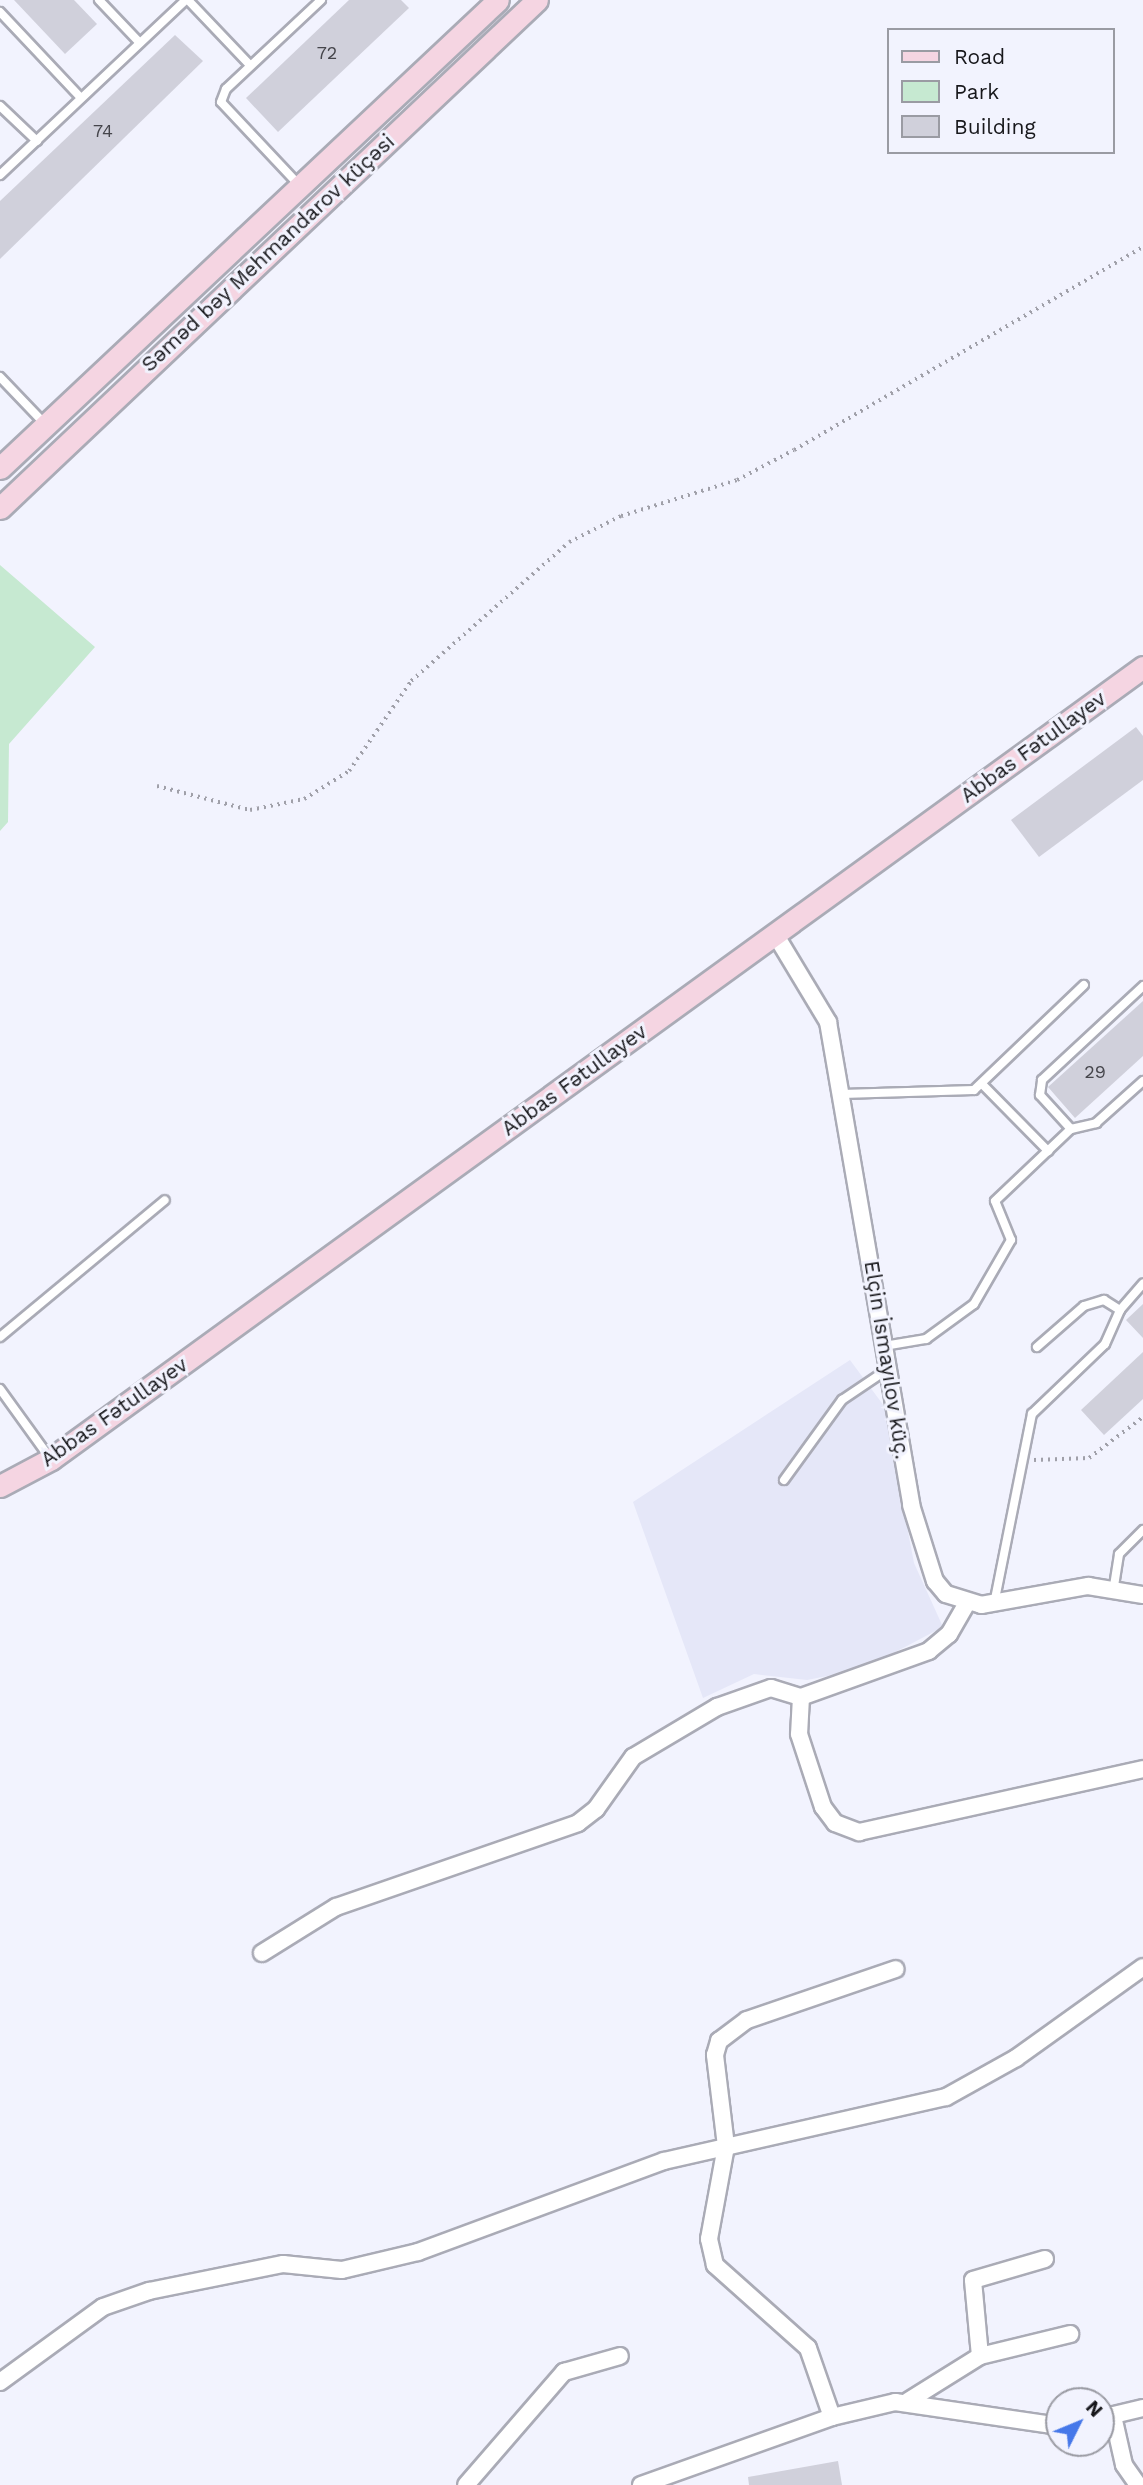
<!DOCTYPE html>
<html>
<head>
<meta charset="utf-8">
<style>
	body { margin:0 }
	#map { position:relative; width:1143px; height:2485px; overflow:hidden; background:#f2f3fe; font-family:"Work Sans",sans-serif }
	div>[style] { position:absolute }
	.built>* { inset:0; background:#e5e7f8 }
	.green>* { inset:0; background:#c6e9d1 }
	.building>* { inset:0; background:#d0d0db }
	.path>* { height:3.5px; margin-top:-1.75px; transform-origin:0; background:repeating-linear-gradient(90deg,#a0a0a9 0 2px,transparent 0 7px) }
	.roads { filter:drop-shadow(2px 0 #aaabb6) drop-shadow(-2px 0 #aaabb6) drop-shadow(0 2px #aaabb6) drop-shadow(0 -2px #aaabb6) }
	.lane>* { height:8px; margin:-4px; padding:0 4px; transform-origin:4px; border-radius:4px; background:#fff }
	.street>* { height:16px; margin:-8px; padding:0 8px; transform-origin:8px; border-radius:8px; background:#fff }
	.secondary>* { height:21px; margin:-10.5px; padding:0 10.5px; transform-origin:10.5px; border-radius:10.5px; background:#f5d5e2 }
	span { translate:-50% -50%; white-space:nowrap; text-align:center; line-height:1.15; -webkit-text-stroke:6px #f2f3fe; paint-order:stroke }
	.number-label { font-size:18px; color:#45454b }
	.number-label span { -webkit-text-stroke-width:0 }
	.street-label { font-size:21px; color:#17171b }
	.legend { position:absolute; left:887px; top:28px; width:228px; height:126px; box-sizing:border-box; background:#f2f3fe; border:2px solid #9a9ba3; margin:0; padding:9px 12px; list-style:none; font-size:21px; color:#17171b }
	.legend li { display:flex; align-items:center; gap:14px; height:35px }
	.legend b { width:35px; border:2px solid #9a9ba3 }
	.north { position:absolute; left:1045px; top:2387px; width:70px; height:70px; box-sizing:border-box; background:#f2f3fe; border:2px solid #9a9ba3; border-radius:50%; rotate:47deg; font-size:19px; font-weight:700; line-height:28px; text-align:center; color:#17171b }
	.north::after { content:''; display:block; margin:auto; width:24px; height:32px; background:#4678e9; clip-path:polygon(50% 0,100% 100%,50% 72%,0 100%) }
</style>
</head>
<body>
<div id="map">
	<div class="built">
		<i style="clip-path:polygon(850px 1360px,884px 1406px,914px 1563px,943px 1627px,863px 1669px,807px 1680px,754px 1674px,703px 1698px,633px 1502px)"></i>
	</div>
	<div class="green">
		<i style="clip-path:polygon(0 565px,95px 647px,9px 744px,8px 822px,0 831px)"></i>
	</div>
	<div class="building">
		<i style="clip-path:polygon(14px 0,74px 0,97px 24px,65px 54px)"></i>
		<i style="clip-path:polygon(349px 0,401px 0,409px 8px,278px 132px,246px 98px)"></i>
		<i style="clip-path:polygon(175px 35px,203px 61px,0 259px,0 201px)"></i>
		<i style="clip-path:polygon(1136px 727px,1143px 736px,1143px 780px,1039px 857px,1011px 820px)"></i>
		<i style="clip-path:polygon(1143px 1001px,1143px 1056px,1075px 1118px,1048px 1087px)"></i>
		<i style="clip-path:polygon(1143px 1304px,1143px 1338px,1126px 1320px)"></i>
		<i style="clip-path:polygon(1143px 1352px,1143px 1399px,1104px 1435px,1081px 1410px)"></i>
		<i style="clip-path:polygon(838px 2461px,842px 2485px,749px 2485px,748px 2477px)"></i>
	</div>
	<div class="path">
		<i style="left:157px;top:786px;width:96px;rotate:14.5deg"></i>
		<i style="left:250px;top:810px;width:55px;rotate:-11.5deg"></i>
		<i style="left:304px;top:799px;width:53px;rotate:-31.9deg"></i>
		<i style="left:349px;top:771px;width:109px;rotate:-55.4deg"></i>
		<i style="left:411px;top:681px;width:210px;rotate:-41.3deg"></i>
		<i style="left:569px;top:542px;width:58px;rotate:-26.6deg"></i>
		<i style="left:621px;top:516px;width:121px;rotate:-17.2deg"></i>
		<i style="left:737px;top:480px;width:64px;rotate:-27.8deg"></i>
		<i style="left:794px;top:450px;width:404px;rotate:-30.2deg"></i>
		<i style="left:1034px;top:1460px;width:55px;rotate:-2.1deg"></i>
		<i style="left:1089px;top:1458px;width:68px;rotate:-37.2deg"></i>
	</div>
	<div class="roads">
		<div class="lane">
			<i style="left:99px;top:0;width:58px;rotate:46.4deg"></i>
			<i style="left:188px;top:0;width:90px;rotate:46.4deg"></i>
			<i style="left:0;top:12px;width:118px;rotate:46.7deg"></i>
			<i style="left:0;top:106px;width:51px;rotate:43.4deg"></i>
			<i style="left:0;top:175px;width:255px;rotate:-43.3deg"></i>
			<i style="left:300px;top:186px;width:115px;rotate:-133.2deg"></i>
			<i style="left:221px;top:102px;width:14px;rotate:-69deg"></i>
			<i style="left:226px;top:89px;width:130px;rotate:-43.1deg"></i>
			<i style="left:0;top:377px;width:64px;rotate:46.3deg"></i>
			<i style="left:983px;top:1085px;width:93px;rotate:45.4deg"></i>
			<i style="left:842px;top:1094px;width:132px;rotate:-1.7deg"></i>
			<i style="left:974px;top:1090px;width:152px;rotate:-43.7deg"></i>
			<i style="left:1071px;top:1129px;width:46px;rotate:-132.4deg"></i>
			<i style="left:1040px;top:1095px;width:15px;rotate:-82deg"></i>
			<i style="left:1042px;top:1080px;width:138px;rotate:-42.9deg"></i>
			<i style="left:0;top:1337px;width:214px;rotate:-39.7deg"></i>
			<i style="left:884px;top:1346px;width:43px;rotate:-9.5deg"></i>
			<i style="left:926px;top:1339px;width:59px;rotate:-36.1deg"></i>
			<i style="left:974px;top:1304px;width:74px;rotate:-60deg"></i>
			<i style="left:1011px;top:1240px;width:42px;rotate:-112.3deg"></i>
			<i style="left:995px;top:1201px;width:105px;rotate:-43.5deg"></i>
			<i style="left:1071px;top:1129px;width:26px;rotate:-13deg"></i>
			<i style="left:1096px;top:1123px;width:63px;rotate:-41.8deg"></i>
			<i style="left:1037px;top:1347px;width:62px;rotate:-41.1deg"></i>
			<i style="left:1084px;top:1306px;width:21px;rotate:-17deg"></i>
			<i style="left:1104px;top:1300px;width:19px;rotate:32deg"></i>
			<i style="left:0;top:1389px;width:84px;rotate:54.2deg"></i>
			<i style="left:784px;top:1480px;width:99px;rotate:-54.1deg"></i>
			<i style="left:842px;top:1400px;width:55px;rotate:-34deg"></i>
			<i style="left:1114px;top:1586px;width:32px;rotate:-81deg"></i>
			<i style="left:1119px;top:1554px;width:34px;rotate:-45deg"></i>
			<i style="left:994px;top:1604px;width:194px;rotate:-78.7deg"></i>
			<i style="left:1032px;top:1414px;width:101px;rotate:-43.8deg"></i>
			<i style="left:1105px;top:1344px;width:37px;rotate:-66deg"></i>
			<i style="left:1120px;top:1310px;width:35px;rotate:-49deg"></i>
		</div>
		<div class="street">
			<i style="left:775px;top:934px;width:103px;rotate:58.9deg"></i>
			<i style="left:828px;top:1022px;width:490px;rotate:80.2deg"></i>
			<i style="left:911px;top:1505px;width:80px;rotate:72.5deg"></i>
			<i style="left:935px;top:1581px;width:17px;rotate:50deg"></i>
			<i style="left:946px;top:1594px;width:37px;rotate:17deg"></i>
			<i style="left:981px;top:1605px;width:109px;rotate:-10.1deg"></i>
			<i style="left:1088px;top:1586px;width:56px;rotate:9.3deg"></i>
			<i style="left:967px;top:1603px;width:36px;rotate:120deg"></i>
			<i style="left:949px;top:1634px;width:26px;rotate:140deg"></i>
			<i style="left:929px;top:1651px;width:136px;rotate:160.2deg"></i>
			<i style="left:801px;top:1697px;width:37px;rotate:93deg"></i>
			<i style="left:799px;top:1734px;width:77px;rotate:71.8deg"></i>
			<i style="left:823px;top:1807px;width:20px;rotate:53deg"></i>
			<i style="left:835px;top:1823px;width:26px;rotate:21deg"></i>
			<i style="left:859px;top:1832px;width:291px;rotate:-12.5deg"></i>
			<i style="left:262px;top:1953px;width:87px;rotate:-31.9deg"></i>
			<i style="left:336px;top:1907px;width:256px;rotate:-19.1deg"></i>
			<i style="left:578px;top:1823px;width:23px;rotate:-38deg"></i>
			<i style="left:596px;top:1809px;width:64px;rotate:-54.6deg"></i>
			<i style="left:633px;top:1757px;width:98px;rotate:-30.8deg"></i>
			<i style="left:717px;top:1707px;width:57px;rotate:-19.4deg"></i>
			<i style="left:771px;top:1688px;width:31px;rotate:17deg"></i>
			<i style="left:980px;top:2356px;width:76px;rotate:-95.3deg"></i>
			<i style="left:973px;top:2280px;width:75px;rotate:-16.3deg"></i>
			<i style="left:0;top:2382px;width:127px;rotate:-36.1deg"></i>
			<i style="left:103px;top:2307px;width:49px;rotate:-19.2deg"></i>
			<i style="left:149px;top:2291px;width:137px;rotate:-11.4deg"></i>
			<i style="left:283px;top:2264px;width:59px;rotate:5.8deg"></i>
			<i style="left:342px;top:2270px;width:78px;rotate:-13.3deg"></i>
			<i style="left:418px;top:2252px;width:262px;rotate:-20.3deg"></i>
			<i style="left:664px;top:2161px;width:289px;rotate:-12.8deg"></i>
			<i style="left:946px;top:2097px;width:80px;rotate:-29.1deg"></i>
			<i style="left:1016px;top:2058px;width:156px;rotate:-35.6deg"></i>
			<i style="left:908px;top:2401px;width:85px;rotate:-32deg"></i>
			<i style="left:980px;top:2356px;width:93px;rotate:-13.7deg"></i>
			<i style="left:1113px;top:2416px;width:50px;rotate:77.3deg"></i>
			<i style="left:1124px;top:2465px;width:24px;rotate:55deg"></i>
			<i style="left:832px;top:2417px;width:73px;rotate:-109.2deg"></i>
			<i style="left:808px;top:2348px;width:125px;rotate:-138.3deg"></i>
			<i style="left:715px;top:2265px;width:27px;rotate:-103deg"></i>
			<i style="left:709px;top:2239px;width:95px;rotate:-79.6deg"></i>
			<i style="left:726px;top:2146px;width:92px;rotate:-96.9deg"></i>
			<i style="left:715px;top:2055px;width:15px;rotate:-74deg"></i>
			<i style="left:719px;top:2041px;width:35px;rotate:-37deg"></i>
			<i style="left:747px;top:2020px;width:157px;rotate:-18.9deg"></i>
			<i style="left:1101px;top:2418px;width:43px;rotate:-13.4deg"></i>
			<i style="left:466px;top:2485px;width:150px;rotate:-49.1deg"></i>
			<i style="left:564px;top:2372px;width:58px;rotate:-15.9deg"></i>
			<i style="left:641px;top:2485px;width:203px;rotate:-19.6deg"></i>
			<i style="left:832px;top:2417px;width:65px;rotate:-13.4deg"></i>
			<i style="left:895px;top:2402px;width:166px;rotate:8.3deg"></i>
		</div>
		<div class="secondary">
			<i style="left:0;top:468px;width:683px;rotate:-43.22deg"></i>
			<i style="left:0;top:508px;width:739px;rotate:-43.41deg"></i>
			<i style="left:0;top:1486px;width:58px;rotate:-27.9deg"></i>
			<i style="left:51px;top:1459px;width:1349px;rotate:-35.95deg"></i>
		</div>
	</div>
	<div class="number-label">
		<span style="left:327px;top:53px">72</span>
		<span style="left:103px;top:131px">74</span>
		<span style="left:1095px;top:1072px">29</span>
	</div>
	<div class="street-label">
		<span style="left:268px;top:253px;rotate:-43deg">Səməd bəy Mehmandarov küçəsi</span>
		<span style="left:1033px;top:747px;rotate:-36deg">Abbas Fətullayev</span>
		<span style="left:574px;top:1080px;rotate:-36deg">Abbas Fətullayev</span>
		<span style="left:887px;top:1360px;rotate:81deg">Elçin İsmayılov küç.</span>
		<span style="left:114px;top:1412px;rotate:-35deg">Abbas Fətullayev</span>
	</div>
	<ul class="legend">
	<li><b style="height:9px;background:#f5d5e2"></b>Road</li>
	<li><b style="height:19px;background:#c6e9d1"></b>Park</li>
	<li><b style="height:19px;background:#d0d0db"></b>Building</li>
	</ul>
	<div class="north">N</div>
</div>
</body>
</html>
